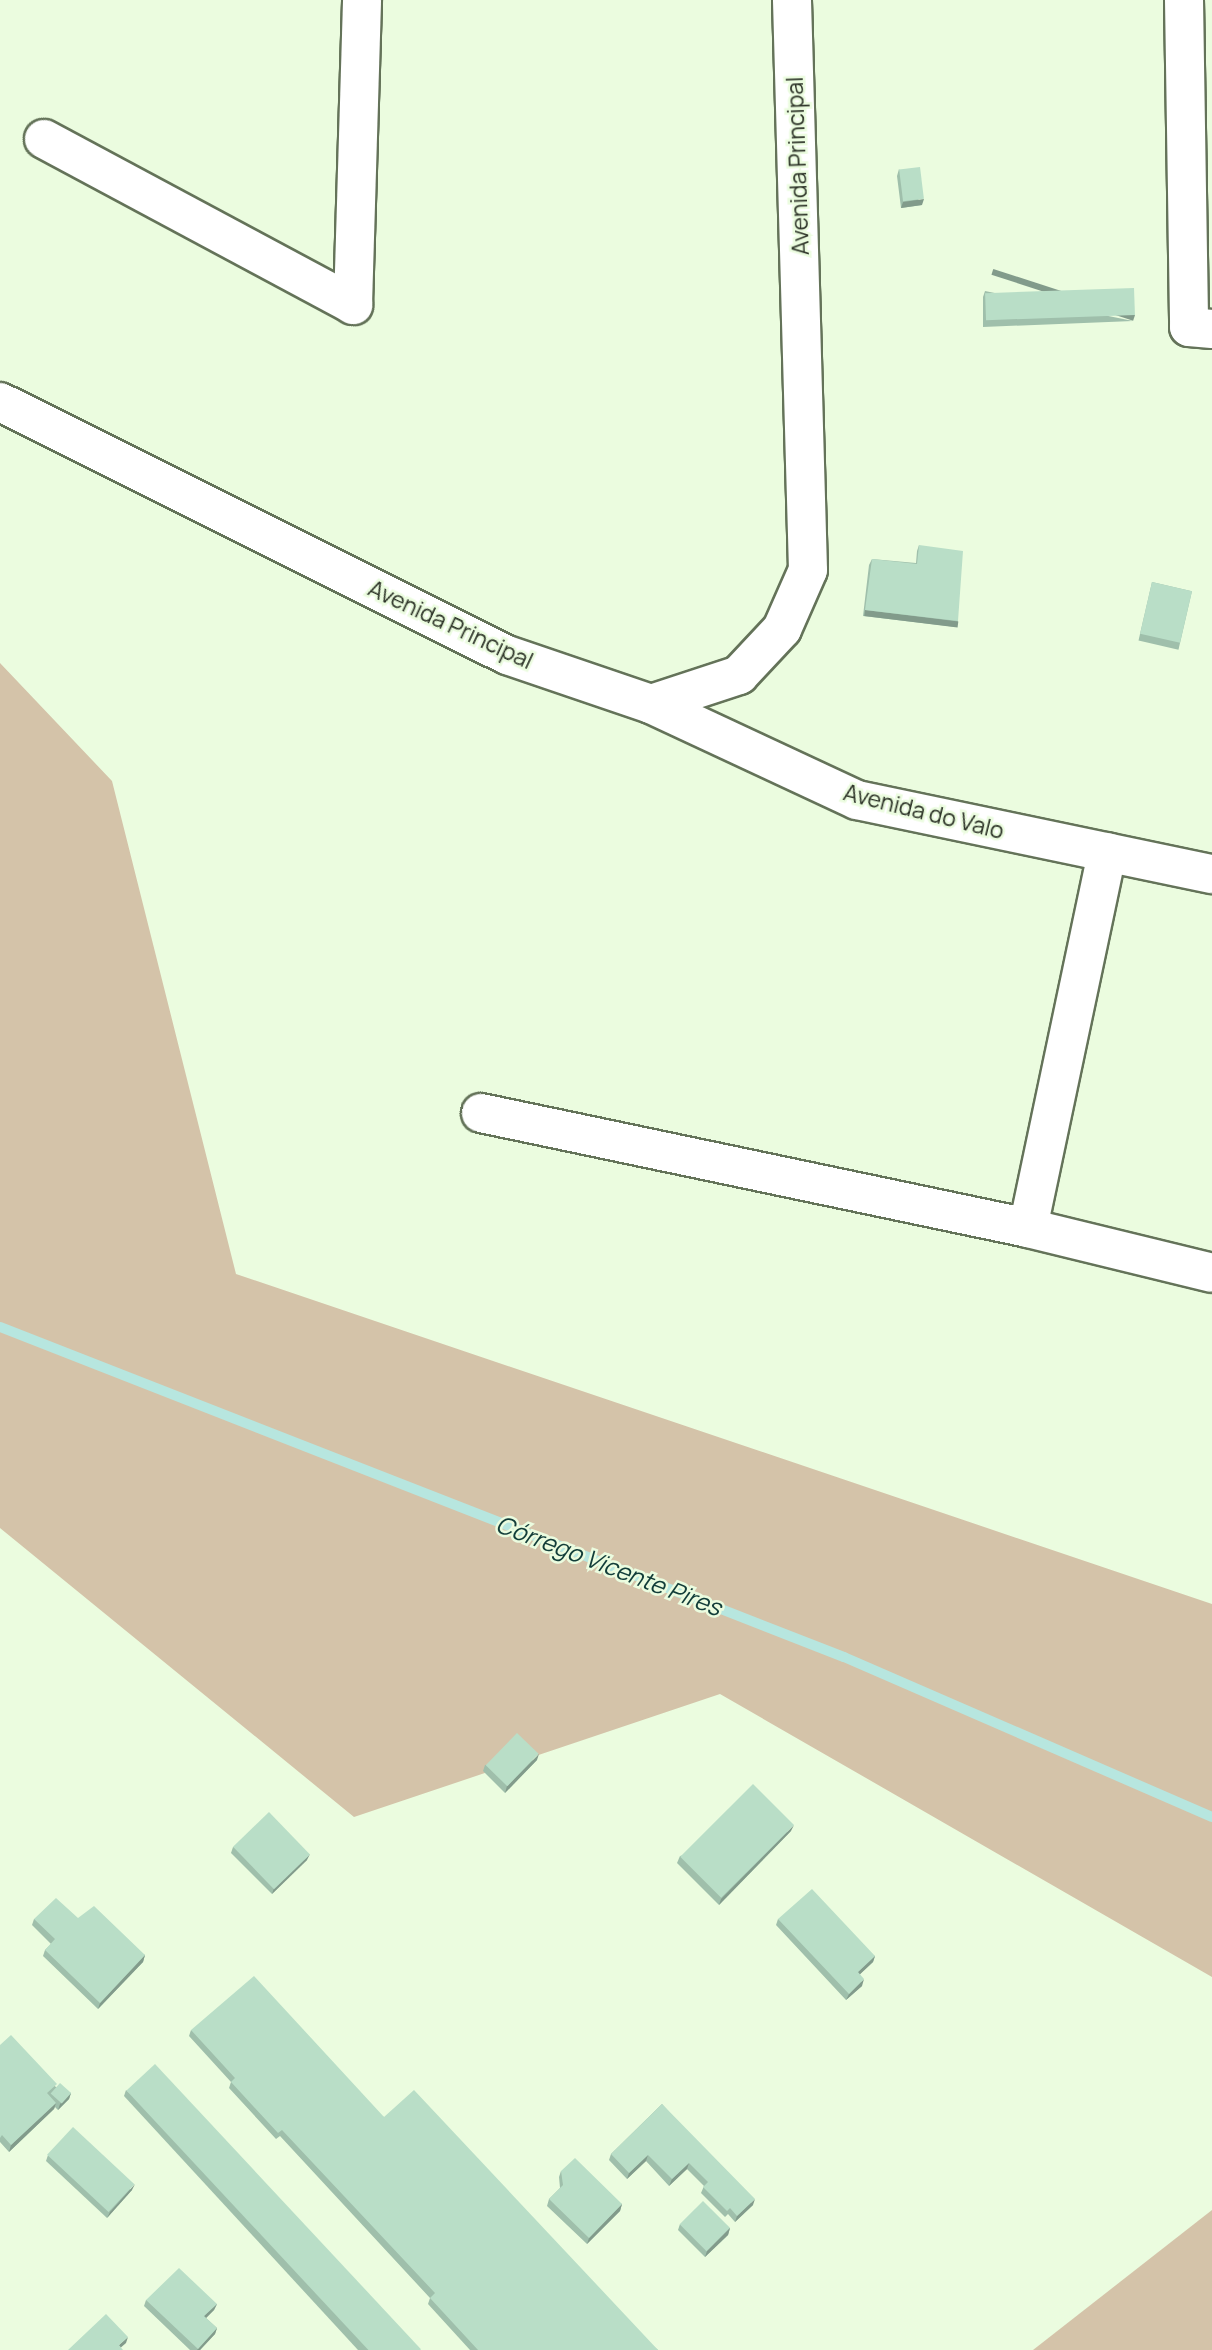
<!DOCTYPE html>
<html>
<head>
<meta charset="utf-8">
<style>
	body { margin:0 }
	#map { position:relative; width:1212px; height:2350px; overflow:hidden; background:#ebfcdf; font-family:Manrope,sans-serif }
	div>[style] { position:absolute }
	.green>* { inset:0; background:#d4c3a9 }
	.stream>* { height:10px; margin:-5px; padding:0 5px; transform-origin:5px; border-radius:5px; background:#b7e6df }
	.roads { filter:drop-shadow(2px 0 #647359) drop-shadow(-2px 0 #647359) drop-shadow(0 2px #647359) drop-shadow(0 -2px #647359) }
	.minor>* { height:38px; margin:-19px; padding:0 19px; transform-origin:19px; border-radius:19px; background:#fff }
	.wall>* { inset:0; background:#9fbfab; transform-origin:0 0 }
	.shaded-wall>* { inset:0; background:#829b8b; transform-origin:0 0 }
	.building>* { inset:0; background:#b9dec7; transform-origin:0 0 }
	span { translate:-50% -50%; white-space:nowrap; text-align:center; line-height:1.15; -webkit-text-stroke:5px #ebfcdf; paint-order:stroke }
	.street-label { font-size:23px; color:#2d3428 }
	.water-label { font-size:24px; color:#123d39; font-style:italic }
</style>
</head>
<body>
<div id="map">
	<div class="green">
		<i style="clip-path:polygon(0 663px,112px 781px,236px 1274px,1212px 1604px,1212px 1977px,720px 1694px,354px 1817px,0 1528px)"></i>
		<i style="clip-path:polygon(1212px 2210px,1212px 2350px,1033px 2350px)"></i>
	</div>
	<div class="stream">
		<i style="left:0;top:1327px;width:906px;rotate:21.36deg"></i>
		<i style="left:844px;top:1657px;width:401px;rotate:23.5deg"></i>
	</div>
	<div class="roads">
		<div class="minor">
			<i style="left:1184px;top:0;width:327px;rotate:89.1deg"></i>
			<i style="left:1189px;top:327px;width:23px;rotate:5deg"></i>
			<i style="left:44px;top:139px;width:351px;rotate:28.2deg"></i>
			<i style="left:353px;top:305px;width:305px;rotate:-88.3deg"></i>
			<i style="left:0;top:402px;width:567px;rotate:26.52deg"></i>
			<i style="left:507px;top:655px;width:152px;rotate:18.8deg"></i>
			<i style="left:651px;top:704px;width:93px;rotate:-18.2deg"></i>
			<i style="left:739px;top:675px;width:63px;rotate:-46.9deg"></i>
			<i style="left:782px;top:629px;width:64px;rotate:-66.2deg"></i>
			<i style="left:808px;top:570px;width:570px;rotate:-91.61deg"></i>
			<i style="left:651px;top:704px;width:227px;rotate:25deg"></i>
			<i style="left:857px;top:800px;width:363px;rotate:11.8deg"></i>
			<i style="left:481px;top:1113px;width:559px;rotate:11.87deg"></i>
			<i style="left:1028px;top:1228px;width:189px;rotate:13.7deg"></i>
			<i style="left:1028px;top:1228px;width:384px;rotate:-78.1deg"></i>
		</div>
	</div>
	<div class="wall">
		<i style="clip-path:polygon(899px 169px,922px 205px,901px 208px,897px 176px)"></i>
		<i style="clip-path:polygon(985px 291px,1133px 321px,983px 327px,983px 297px)"></i>
		<i style="clip-path:polygon(919px 545px,958px 621px,956px 627px,863px 616px,869px 565px,872px 559px,916px 563px,917px 551px)"></i>
		<i style="left:1152px;top:582px;width:41px;height:60px;rotate:13deg"></i>
		<i style="clip-path:polygon(537px 1760px,505px 1793px,483px 1771px,485px 1765px)"></i>
		<i style="clip-path:polygon(791px 1831px,719px 1905px,677px 1863px,680px 1856px)"></i>
		<i style="clip-path:polygon(233px 1847px,307px 1860px,272px 1894px,231px 1853px)"></i>
		<i style="clip-path:polygon(78px 1918px,145px 1955px,143px 1962px,98px 2009px,43px 1956px,45px 1950px,51px 1944px,32px 1925px,34px 1919px)"></i>
		<i style="clip-path:polygon(778px 1919px,875px 1956px,873px 1962px,860px 1974px,862px 1986px,846px 2000px,776px 1925px)"></i>
		<i style="clip-path:polygon(191px 2030px,384px 2117px,658px 2350px,470px 2350px,428px 2304px,430px 2298px,280px 2136px,276px 2139px,229px 2088px,231px 2082px,189px 2036px)"></i>
		<i style="clip-path:polygon(0 2045px,56px 2087px,71px 2093px,69px 2099px,58px 2110px,55px 2107px,54px 2109px,9px 2152px,0 2142px)"></i>
		<i style="clip-path:polygon(126px 2090px,420px 2350px,358px 2350px,124px 2096px)"></i>
		<i style="clip-path:polygon(662px 2104px,753px 2205px,735px 2222px,728px 2214px,725px 2217px,701px 2193px,704px 2186px,687px 2169px,669px 2186px,646px 2161px,627px 2179px,609px 2160px,611px 2154px)"></i>
		<i style="clip-path:polygon(48px 2155px,132px 2190px,107px 2218px,46px 2161px)"></i>
		<i style="clip-path:polygon(561px 2171px,622px 2204px,620px 2211px,587px 2244px,547px 2206px,549px 2199px,560px 2188px,559px 2177px)"></i>
		<i style="clip-path:polygon(680px 2224px,730px 2228px,728px 2235px,705px 2257px,678px 2230px)"></i>
		<i style="clip-path:polygon(146px 2300px,217px 2304px,214px 2310px,206px 2318px,217px 2328px,215px 2334px,200px 2350px,190px 2350px,144px 2306px)"></i>
	</div>
	<div class="shaded-wall">
		<i style="clip-path:polygon(924px 199px,922px 205px,901px 208px,903px 202px)"></i>
		<i style="left:1135px;top:315px;width:6px;height:149px;rotate:108deg"></i>
		<i style="left:865px;top:610px;width:94px;height:6px;rotate:7deg"></i>
		<i style="clip-path:polygon(539px 1754px,537px 1760px,505px 1793px,507px 1786px)"></i>
		<i style="clip-path:polygon(794px 1825px,791px 1831px,719px 1905px,721px 1899px)"></i>
		<i style="clip-path:polygon(310px 1854px,307px 1860px,272px 1894px,274px 1888px)"></i>
		<i style="clip-path:polygon(145px 1955px,143px 1962px,98px 2009px,100px 2003px)"></i>
		<i style="clip-path:polygon(875px 1956px,873px 1962px,856px 1978px,858px 1972px)"></i>
		<i style="clip-path:polygon(864px 1979px,862px 1986px,846px 2000px,849px 1994px)"></i>
		<i style="clip-path:polygon(71px 2093px,69px 2099px,58px 2110px,60px 2104px)"></i>
		<i style="clip-path:polygon(56px 2103px,54px 2109px,9px 2152px,11px 2145px)"></i>
		<i style="clip-path:polygon(648px 2155px,646px 2161px,627px 2179px,629px 2173px)"></i>
		<i style="clip-path:polygon(689px 2163px,687px 2169px,669px 2186px,672px 2179px)"></i>
		<i style="clip-path:polygon(135px 2184px,132px 2190px,107px 2218px,110px 2212px)"></i>
		<i style="clip-path:polygon(755px 2199px,753px 2205px,735px 2222px,737px 2216px)"></i>
		<i style="clip-path:polygon(622px 2204px,620px 2211px,587px 2244px,589px 2238px)"></i>
		<i style="clip-path:polygon(730px 2228px,728px 2235px,705px 2257px,707px 2251px)"></i>
		<i style="clip-path:polygon(217px 2304px,214px 2310px,202px 2322px,204px 2316px)"></i>
		<i style="clip-path:polygon(217px 2328px,215px 2334px,200px 2350px,197px 2350px)"></i>
		<i style="clip-path:polygon(128px 2337px,126px 2343px,118px 2350px,119px 2345px)"></i>
	</div>
	<div class="building">
		<i style="left:920px;top:167px;width:32px;height:21px;rotate:83deg"></i>
		<i style="left:1134px;top:288px;width:27px;height:149px;rotate:88deg"></i>
		<i style="clip-path:polygon(919px 545px,963px 551px,958px 621px,865px 610px,872px 559px,917px 564px)"></i>
		<i style="left:1152px;top:582px;width:41px;height:53px;rotate:13deg"></i>
		<i style="left:517px;top:1733px;width:30px;height:45px;rotate:44deg"></i>
		<i style="left:753px;top:1784px;width:58px;height:103px;rotate:45deg"></i>
		<i style="left:269px;top:1812px;width:59px;height:50px;rotate:46deg"></i>
		<i style="clip-path:polygon(812px 1889px,875px 1956px,858px 1972px,864px 1979px,849px 1994px,778px 1919px)"></i>
		<i style="clip-path:polygon(56px 1898px,78px 1918px,94px 1906px,145px 1955px,100px 2003px,45px 1950px,55px 1939px,34px 1919px)"></i>
		<i style="clip-path:polygon(254px 1976px,384px 2117px,414px 2090px,658px 2350px,478px 2350px,430px 2298px,435px 2293px,282px 2130px,278px 2133px,231px 2082px,235px 2078px,191px 2030px)"></i>
		<i style="clip-path:polygon(11px 2035px,57px 2084px,47px 2093px,56px 2103px,11px 2145px,2px 2135px,0 2138px,0 2045px)"></i>
		<i style="left:155px;top:2064px;width:390px;height:39px;rotate:47deg"></i>
		<i style="left:60px;top:2083px;width:15px;height:14px;rotate:42deg"></i>
		<i style="clip-path:polygon(662px 2104px,755px 2199px,737px 2216px,730px 2208px,727px 2211px,703px 2187px,708px 2182px,689px 2163px,672px 2179px,648px 2155px,629px 2173px,611px 2154px)"></i>
		<i style="left:73px;top:2127px;width:84px;height:38px;rotate:43deg"></i>
		<i style="clip-path:polygon(575px 2158px,622px 2204px,589px 2238px,549px 2199px,563px 2185px,561px 2171px)"></i>
		<i style="left:703px;top:2201px;width:38px;height:33px;rotate:45deg"></i>
		<i style="clip-path:polygon(179px 2268px,217px 2304px,204px 2316px,217px 2328px,198px 2349px,146px 2300px)"></i>
		<i style="clip-path:polygon(106px 2314px,128px 2337px,119px 2345px,123px 2350px,68px 2350px)"></i>
	</div>
	<div class="street-label">
		<span style="left:797px;top:166px;rotate:-92deg">Avenida Principal</span>
		<span style="left:451px;top:624px;rotate:25deg">Avenida Principal</span>
		<span style="left:924px;top:811px;rotate:14deg">Avenida do Valo</span>
	</div>
	<div class="water-label">
		<span style="left:609px;top:1565px;rotate:21deg">Córrego Vicente Pires</span>
	</div>
</div>
</body>
</html>
